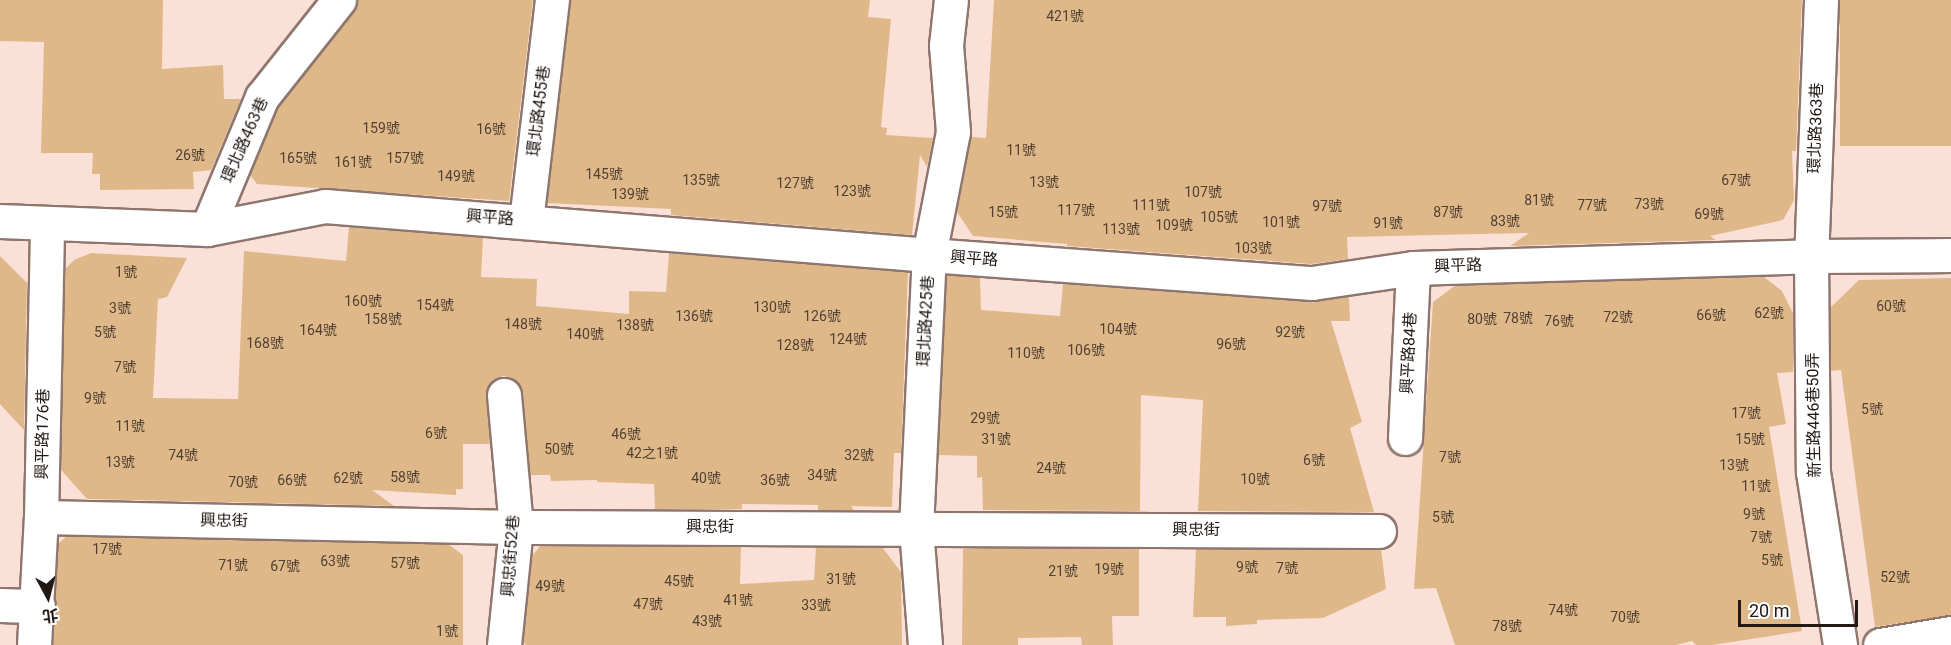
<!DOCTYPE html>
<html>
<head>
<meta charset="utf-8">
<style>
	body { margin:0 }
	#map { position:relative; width:1951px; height:645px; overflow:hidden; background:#fbe0d7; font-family:Roboto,"Noto Sans TC",sans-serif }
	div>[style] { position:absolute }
	.building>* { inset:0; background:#dfb88a; transform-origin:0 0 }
	.roads { filter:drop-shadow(2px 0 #8e766e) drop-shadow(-2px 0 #8e766e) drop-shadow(0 2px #8e766e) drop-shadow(0 -2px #8e766e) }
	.minor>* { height:33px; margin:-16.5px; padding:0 16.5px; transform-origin:16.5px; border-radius:16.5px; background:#fff }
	span { translate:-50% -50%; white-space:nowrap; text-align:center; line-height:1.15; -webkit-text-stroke:6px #fff; paint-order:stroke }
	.number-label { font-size:14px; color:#514132 }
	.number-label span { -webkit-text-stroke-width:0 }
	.street-label { font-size:16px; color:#221915 }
	.north { position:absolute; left:18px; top:567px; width:60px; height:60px; -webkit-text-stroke:4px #fff; paint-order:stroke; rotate:173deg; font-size:16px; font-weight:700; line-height:24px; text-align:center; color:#221915 }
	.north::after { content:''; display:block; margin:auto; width:21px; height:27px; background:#221915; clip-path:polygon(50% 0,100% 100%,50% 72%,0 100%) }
	.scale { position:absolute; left:1738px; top:600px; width:120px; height:27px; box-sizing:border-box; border:3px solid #221915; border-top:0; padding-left:8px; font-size:18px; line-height:21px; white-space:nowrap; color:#221915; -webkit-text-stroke:4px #fff; paint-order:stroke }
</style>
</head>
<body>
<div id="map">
	<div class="building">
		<i style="clip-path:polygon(0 0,163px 0,162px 69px,223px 65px,224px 99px,241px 99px,211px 170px,193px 172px,194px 189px,100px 190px,100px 174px,92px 174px,93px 153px,41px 153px,44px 42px,0 41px)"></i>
		<i style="clip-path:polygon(357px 0,533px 0,509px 201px,257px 184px,250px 175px,278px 107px,354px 12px)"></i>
		<i style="clip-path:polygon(570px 0,870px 0,868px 17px,891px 19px,881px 127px,887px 128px,886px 135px,933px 138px,927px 167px,920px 155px,912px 235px,671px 215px,671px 209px,547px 203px)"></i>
		<i style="clip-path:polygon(994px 0,1802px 0,1796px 151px,1792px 151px,1794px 200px,1783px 220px,1710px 236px,1716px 240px,1510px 246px,1529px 233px,1347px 237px,1348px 259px,1311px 264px,1067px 246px,1067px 244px,973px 236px,957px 212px,971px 137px,986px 138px)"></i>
		<i style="left:1840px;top:0;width:111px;height:146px"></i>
		<i style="clip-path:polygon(349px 227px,483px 238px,481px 277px,537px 279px,536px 306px,629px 314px,629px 291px,666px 292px,669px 253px,908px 272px,901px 453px,894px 453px,892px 507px,851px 506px,854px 510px,818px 510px,818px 505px,742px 504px,742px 509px,655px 509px,654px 484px,597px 482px,597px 480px,551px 481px,550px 475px,530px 475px,523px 393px,519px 384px,511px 378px,503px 376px,493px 380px,487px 388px,490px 444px,463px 444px,463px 489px,456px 489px,456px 495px,372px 490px,394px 506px,87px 499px,61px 470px,65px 269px,74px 260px,91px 253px,187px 258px,167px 297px,158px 299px,153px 398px,238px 399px,244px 251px,346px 261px)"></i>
		<i style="clip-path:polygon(0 256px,27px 283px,24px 430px,0 404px)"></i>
		<i style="clip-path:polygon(947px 275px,980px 278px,981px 310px,1060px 316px,1063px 284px,1311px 302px,1349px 296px,1350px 321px,1331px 321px,1362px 422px,1350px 428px,1374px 512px,1198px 511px,1203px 400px,1141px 395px,1140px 511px,983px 510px,982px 477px,977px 478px,977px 456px,938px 455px)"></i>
		<i style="clip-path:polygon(1763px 276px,1782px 291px,1793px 313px,1793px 372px,1777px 373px,1786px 424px,1769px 427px,1802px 631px,1712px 645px,1696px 645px,1692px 641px,1676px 645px,1455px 645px,1436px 588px,1414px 589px,1433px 302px,1456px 285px)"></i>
		<i style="clip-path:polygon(1951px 278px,1951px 615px,1875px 627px,1841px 370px,1831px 371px,1830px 308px,1859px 280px)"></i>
		<i style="clip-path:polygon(67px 536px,448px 544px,463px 555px,463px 645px,53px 645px,58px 544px)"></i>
		<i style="clip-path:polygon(540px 546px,741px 547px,740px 584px,814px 580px,816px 547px,882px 547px,901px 572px,902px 645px,526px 645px,523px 641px,532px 556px)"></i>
		<i style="clip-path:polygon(984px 548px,1139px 549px,1139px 616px,1112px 616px,1113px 645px,1082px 645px,1081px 637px,1018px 638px,1018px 645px,962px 645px,963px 549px)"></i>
		<i style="clip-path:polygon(1196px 549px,1381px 549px,1386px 589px,1323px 618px,1257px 620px,1257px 624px,1226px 626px,1226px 617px,1193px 617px)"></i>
	</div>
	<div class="roads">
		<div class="minor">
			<i style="left:1821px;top:0;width:256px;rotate:92.2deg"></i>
			<i style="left:1811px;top:256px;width:216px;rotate:89.5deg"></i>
			<i style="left:1813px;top:472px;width:175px;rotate:81.1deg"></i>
			<i style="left:0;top:221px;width:207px;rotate:2.2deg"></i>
			<i style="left:207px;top:229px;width:120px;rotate:-11deg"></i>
			<i style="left:325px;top:206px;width:606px;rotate:4.64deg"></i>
			<i style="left:929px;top:255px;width:384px;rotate:4.2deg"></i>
			<i style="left:1312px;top:283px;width:102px;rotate:-8.4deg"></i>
			<i style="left:1413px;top:268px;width:398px;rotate:-1.7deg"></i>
			<i style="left:1811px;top:256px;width:140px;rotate:-0.4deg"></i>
			<i style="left:526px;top:221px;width:223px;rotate:-83.3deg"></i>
			<i style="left:207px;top:229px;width:143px;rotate:-67.4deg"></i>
			<i style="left:262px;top:97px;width:124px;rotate:-51.6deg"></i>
			<i style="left:504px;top:395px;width:133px;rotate:84.8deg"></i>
			<i style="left:516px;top:527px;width:119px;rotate:95.8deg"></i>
			<i style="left:1405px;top:438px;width:170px;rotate:-87.3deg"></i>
			<i style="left:41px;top:517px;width:475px;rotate:1.2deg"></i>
			<i style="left:516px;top:527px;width:863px;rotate:0.27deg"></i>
			<i style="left:0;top:605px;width:38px;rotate:2deg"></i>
			<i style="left:34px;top:645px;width:128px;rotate:-86.9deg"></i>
			<i style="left:41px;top:517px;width:293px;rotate:-88.8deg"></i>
			<i style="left:925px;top:645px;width:117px;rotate:-94.4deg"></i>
			<i style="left:916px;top:528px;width:273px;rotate:-87.3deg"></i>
			<i style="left:929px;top:255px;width:125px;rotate:-79deg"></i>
			<i style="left:953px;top:132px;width:87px;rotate:-94.6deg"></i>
			<i style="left:946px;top:45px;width:45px;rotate:-83.7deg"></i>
			<i style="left:1880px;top:645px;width:72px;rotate:-9.6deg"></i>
		</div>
	</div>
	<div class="number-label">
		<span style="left:1065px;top:16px">421號</span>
		<span style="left:381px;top:128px">159號</span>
		<span style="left:491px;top:129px">16號</span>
		<span style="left:1021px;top:150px">11號</span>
		<span style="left:190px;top:155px">26號</span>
		<span style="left:298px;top:158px">165號</span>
		<span style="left:405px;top:158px">157號</span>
		<span style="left:353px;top:162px">161號</span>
		<span style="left:604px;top:174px">145號</span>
		<span style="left:456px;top:176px">149號</span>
		<span style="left:701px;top:180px">135號</span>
		<span style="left:1736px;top:180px">67號</span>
		<span style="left:1044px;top:182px">13號</span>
		<span style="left:795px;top:183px">127號</span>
		<span style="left:852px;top:191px">123號</span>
		<span style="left:1203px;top:192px">107號</span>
		<span style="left:630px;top:194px">139號</span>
		<span style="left:1539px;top:200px">81號</span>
		<span style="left:1649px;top:204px">73號</span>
		<span style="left:1151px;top:205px">111號</span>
		<span style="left:1592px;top:205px">77號</span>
		<span style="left:1327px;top:206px">97號</span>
		<span style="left:1076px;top:210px">117號</span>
		<span style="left:1003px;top:212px">15號</span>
		<span style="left:1448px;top:212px">87號</span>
		<span style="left:1709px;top:214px">69號</span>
		<span style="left:1219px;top:217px">105號</span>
		<span style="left:1505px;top:221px">83號</span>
		<span style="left:1281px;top:222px">101號</span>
		<span style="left:1388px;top:223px">91號</span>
		<span style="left:1174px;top:225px">109號</span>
		<span style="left:1121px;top:229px">113號</span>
		<span style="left:1253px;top:248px">103號</span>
		<span style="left:126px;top:272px">1號</span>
		<span style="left:363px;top:301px">160號</span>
		<span style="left:435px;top:305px">154號</span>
		<span style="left:1891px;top:306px">60號</span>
		<span style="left:772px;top:307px">130號</span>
		<span style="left:120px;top:308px">3號</span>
		<span style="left:1769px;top:313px">62號</span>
		<span style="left:1711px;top:315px">66號</span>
		<span style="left:694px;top:316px">136號</span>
		<span style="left:822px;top:316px">126號</span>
		<span style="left:1618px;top:317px">72號</span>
		<span style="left:1518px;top:318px">78號</span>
		<span style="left:383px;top:319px">158號</span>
		<span style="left:1482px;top:319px">80號</span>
		<span style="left:1559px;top:321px">76號</span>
		<span style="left:523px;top:324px">148號</span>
		<span style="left:635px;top:325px">138號</span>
		<span style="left:1118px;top:329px">104號</span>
		<span style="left:318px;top:330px">164號</span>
		<span style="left:105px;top:332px">5號</span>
		<span style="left:1290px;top:332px">92號</span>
		<span style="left:585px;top:334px">140號</span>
		<span style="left:848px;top:339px">124號</span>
		<span style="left:265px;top:343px">168號</span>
		<span style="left:1231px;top:344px">96號</span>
		<span style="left:795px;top:345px">128號</span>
		<span style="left:1086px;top:350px">106號</span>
		<span style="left:1026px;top:353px">110號</span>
		<span style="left:125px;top:367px">7號</span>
		<span style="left:95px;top:398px">9號</span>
		<span style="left:1872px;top:409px">5號</span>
		<span style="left:1746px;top:413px">17號</span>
		<span style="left:985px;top:418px">29號</span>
		<span style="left:130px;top:426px">11號</span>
		<span style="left:436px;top:433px">6號</span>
		<span style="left:626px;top:434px">46號</span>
		<span style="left:996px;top:439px">31號</span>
		<span style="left:1750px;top:439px">15號</span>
		<span style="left:559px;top:449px">50號</span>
		<span style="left:652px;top:453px">42之1號</span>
		<span style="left:183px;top:455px">74號</span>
		<span style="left:859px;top:455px">32號</span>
		<span style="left:1450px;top:457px">7號</span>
		<span style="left:1314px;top:460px">6號</span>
		<span style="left:120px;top:462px">13號</span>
		<span style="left:1734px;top:465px">13號</span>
		<span style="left:1051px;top:468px">24號</span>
		<span style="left:822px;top:475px">34號</span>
		<span style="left:405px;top:477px">58號</span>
		<span style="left:348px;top:478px">62號</span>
		<span style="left:706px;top:478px">40號</span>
		<span style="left:1255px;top:479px">10號</span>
		<span style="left:292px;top:480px">66號</span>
		<span style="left:775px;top:480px">36號</span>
		<span style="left:243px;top:482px">70號</span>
		<span style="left:1756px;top:486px">11號</span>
		<span style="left:1754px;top:514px">9號</span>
		<span style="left:1443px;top:517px">5號</span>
		<span style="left:1761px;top:537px">7號</span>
		<span style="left:107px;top:549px">17號</span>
		<span style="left:1772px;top:560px">5號</span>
		<span style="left:335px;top:561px">63號</span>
		<span style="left:405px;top:563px">57號</span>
		<span style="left:233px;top:565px">71號</span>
		<span style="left:285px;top:566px">67號</span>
		<span style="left:1247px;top:567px">9號</span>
		<span style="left:1287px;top:568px">7號</span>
		<span style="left:1109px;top:569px">19號</span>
		<span style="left:1063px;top:571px">21號</span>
		<span style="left:1895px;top:577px">52號</span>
		<span style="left:841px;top:579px">31號</span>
		<span style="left:679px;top:581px">45號</span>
		<span style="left:550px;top:586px">49號</span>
		<span style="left:738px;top:600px">41號</span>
		<span style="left:648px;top:604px">47號</span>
		<span style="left:816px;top:605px">33號</span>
		<span style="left:1563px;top:610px">74號</span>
		<span style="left:1625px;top:617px">70號</span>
		<span style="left:707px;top:621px">43號</span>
		<span style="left:1507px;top:626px">78號</span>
		<span style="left:447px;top:631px">1號</span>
	</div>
	<div class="street-label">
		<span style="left:539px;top:111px;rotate:-83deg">環北路455巷</span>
		<span style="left:1816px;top:128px;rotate:-88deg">環北路363巷</span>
		<span style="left:245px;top:140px;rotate:-66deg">環北路463巷</span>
		<span style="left:490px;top:218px;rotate:4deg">興平路</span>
		<span style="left:974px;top:259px;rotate:4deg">興平路</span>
		<span style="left:1458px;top:266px;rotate:-2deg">興平路</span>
		<span style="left:926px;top:321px;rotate:-87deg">環北路425巷</span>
		<span style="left:1409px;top:353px;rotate:-87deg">興平路84巷</span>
		<span style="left:1814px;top:415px;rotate:-91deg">新生路446巷50弄</span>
		<span style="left:43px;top:434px;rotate:-89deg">興平路176巷</span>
		<span style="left:224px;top:521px;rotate:1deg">興忠街</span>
		<span style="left:710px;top:527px">興忠街</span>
		<span style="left:1196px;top:530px">興忠街</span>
		<span style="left:511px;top:556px;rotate:-86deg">興忠街52巷</span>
	</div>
	<div class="north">北</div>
	<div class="scale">20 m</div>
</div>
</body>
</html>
